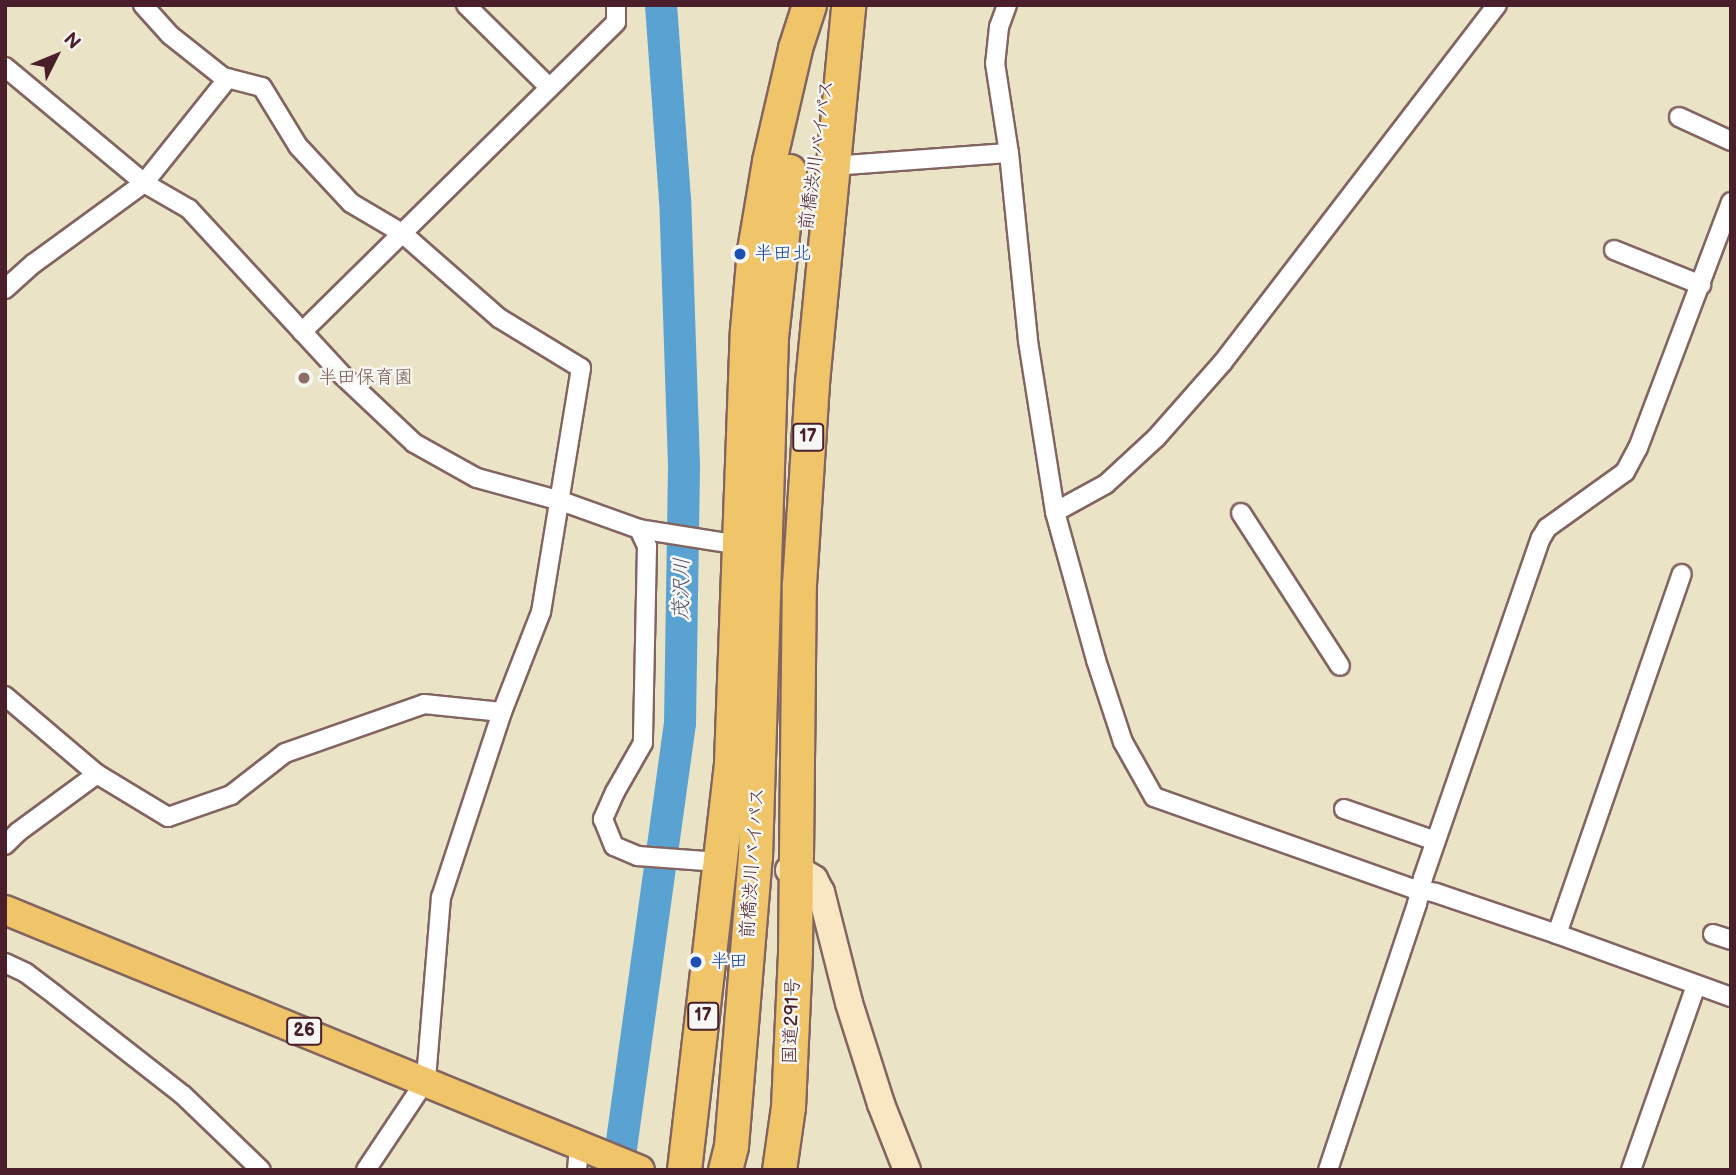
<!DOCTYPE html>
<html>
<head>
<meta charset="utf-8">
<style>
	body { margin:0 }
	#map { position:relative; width:1736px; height:1175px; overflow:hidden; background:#ebe3c5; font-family:"Balsamiq Sans","Klee One",sans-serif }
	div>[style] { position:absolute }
	.river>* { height:32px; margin:-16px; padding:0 16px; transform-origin:16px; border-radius:16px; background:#5aa2d1 }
	.roads { filter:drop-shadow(2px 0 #826461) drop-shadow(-2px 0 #826461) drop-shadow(0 2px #826461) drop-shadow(0 -2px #826461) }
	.street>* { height:18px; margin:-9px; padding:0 9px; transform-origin:9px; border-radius:9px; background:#fff }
	.secondary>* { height:26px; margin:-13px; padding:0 13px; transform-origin:13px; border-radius:13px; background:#f9e7c3 }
	.primary>* { height:28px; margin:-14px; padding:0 14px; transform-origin:14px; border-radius:14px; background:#f0c469 }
	.highway>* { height:33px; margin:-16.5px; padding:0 16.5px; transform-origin:16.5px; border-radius:16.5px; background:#f0c469 }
	.dots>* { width:19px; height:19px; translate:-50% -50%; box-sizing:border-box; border:4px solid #f6f6f2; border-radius:50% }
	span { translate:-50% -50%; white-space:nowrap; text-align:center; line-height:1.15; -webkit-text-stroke:5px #f6f6f2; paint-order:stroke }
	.shield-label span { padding:2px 5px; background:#f6f6f2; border:2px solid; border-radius:5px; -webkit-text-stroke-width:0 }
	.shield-label { font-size:18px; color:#4a1f2b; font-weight:700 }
	.street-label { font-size:19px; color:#4a1f2b }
	.transit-label { font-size:19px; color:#164399 }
	.left { translate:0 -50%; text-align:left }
	.education-label { font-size:19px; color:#785e54 }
	.water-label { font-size:21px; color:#50536d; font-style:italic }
	.frame { position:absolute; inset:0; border:7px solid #4a1f2b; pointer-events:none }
	.north { position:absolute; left:21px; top:21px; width:70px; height:70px; -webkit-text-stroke:5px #f6f6f2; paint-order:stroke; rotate:47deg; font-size:19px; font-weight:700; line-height:28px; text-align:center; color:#4a1f2b }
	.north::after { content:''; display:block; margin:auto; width:24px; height:32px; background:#4a1f2b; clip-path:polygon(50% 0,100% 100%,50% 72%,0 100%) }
</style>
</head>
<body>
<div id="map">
	<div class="river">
		<i style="left:618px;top:1170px;width:451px;rotate:-82.1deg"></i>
		<i style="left:680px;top:723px;width:258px;rotate:-89.1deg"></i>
		<i style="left:684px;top:465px;width:265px;rotate:-91.9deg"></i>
		<i style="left:675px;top:200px;width:196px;rotate:-94.1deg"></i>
	</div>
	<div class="roads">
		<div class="street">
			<i style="left:143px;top:5px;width:40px;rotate:48deg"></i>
			<i style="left:170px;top:35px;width:68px;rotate:38.4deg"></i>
			<i style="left:223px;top:77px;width:40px;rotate:14.4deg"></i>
			<i style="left:262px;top:87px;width:69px;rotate:58.6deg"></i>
			<i style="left:298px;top:146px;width:78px;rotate:47.1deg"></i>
			<i style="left:351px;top:203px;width:59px;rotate:30.5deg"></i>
			<i style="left:402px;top:233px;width:129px;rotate:41.2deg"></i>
			<i style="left:499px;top:318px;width:96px;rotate:31.4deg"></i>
			<i style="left:581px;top:368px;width:247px;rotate:99.3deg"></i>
			<i style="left:541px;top:612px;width:107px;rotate:111.3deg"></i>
			<i style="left:502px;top:712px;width:195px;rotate:108.2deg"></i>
			<i style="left:441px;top:897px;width:184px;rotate:94.7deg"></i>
			<i style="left:426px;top:1080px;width:108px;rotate:123.7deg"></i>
			<i style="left:466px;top:5px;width:117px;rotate:44.7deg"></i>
			<i style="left:1007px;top:5px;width:23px;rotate:110deg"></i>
			<i style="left:999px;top:27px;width:36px;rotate:96deg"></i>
			<i style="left:995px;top:63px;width:91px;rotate:81.2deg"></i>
			<i style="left:1009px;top:153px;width:189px;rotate:84.2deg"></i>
			<i style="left:1028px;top:341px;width:173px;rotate:81deg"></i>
			<i style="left:1055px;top:512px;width:154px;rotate:74.5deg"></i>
			<i style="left:1096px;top:660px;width:86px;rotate:71.8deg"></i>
			<i style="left:1123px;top:742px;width:63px;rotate:60.6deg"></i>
			<i style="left:1154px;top:797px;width:273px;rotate:19.5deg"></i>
			<i style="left:1411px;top:888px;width:25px;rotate:11deg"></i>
			<i style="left:1436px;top:893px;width:128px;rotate:18.7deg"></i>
			<i style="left:1557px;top:934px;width:185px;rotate:19.9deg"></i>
			<i style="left:5px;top:67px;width:181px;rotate:39.8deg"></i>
			<i style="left:144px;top:183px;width:52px;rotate:30deg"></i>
			<i style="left:189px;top:209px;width:227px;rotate:47.3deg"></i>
			<i style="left:343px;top:376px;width:98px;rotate:43.3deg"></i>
			<i style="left:414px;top:443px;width:72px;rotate:29.1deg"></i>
			<i style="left:477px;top:478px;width:87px;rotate:15.3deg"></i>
			<i style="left:561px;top:501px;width:83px;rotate:19.7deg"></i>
			<i style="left:639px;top:529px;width:19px;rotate:65deg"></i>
			<i style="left:647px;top:546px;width:197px;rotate:91.2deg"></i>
			<i style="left:643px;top:743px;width:56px;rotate:119.7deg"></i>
			<i style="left:615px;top:792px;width:30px;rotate:114deg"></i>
			<i style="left:603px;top:819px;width:29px;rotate:68deg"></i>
			<i style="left:614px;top:846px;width:26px;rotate:23deg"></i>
			<i style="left:638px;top:856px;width:81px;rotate:4.2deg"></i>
			<i style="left:1679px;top:117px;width:57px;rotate:24.8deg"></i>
			<i style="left:831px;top:166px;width:178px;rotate:-4.2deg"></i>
			<i style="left:1614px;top:250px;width:94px;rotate:21.9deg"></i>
			<i style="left:5px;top:289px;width:38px;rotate:-42deg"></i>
			<i style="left:33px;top:264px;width:137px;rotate:-36.1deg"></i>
			<i style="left:144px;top:183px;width:134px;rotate:-51.3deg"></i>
			<i style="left:302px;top:332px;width:441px;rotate:-44.6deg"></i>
			<i style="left:616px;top:22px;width:17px;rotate:-90deg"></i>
			<i style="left:1055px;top:512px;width:58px;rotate:-28.8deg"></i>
			<i style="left:1106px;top:484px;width:68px;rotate:-42.6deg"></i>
			<i style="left:1156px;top:438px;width:101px;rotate:-48.6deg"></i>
			<i style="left:1223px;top:362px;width:450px;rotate:-52.5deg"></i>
			<i style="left:1241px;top:513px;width:182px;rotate:57.1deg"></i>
			<i style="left:639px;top:529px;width:102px;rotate:9deg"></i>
			<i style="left:5px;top:696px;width:121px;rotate:40.3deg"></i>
			<i style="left:97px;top:774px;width:83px;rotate:31.2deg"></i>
			<i style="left:168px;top:817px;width:67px;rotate:-19.2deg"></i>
			<i style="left:231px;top:795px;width:68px;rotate:-37.9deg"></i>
			<i style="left:285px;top:753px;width:147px;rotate:-19.4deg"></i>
			<i style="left:424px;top:704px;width:78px;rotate:5.9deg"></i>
			<i style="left:1344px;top:809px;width:97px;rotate:19.2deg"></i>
			<i style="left:5px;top:845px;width:18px;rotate:-45deg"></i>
			<i style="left:18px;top:832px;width:98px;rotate:-36.3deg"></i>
			<i style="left:1557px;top:934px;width:381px;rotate:-70.9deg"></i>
			<i style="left:1713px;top:934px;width:19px;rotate:18deg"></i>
			<i style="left:5px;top:963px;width:23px;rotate:25deg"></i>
			<i style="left:26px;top:973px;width:36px;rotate:37deg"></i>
			<i style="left:55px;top:995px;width:162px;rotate:38deg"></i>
			<i style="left:183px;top:1095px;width:108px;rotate:43.9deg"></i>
			<i style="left:577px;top:1170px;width:24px;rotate:-85deg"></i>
			<i style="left:1328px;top:1170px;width:280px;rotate:-71.5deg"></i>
			<i style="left:1417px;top:904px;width:27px;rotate:-77deg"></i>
			<i style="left:1423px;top:878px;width:360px;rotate:-70.9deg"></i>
			<i style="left:1541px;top:538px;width:12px;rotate:-59deg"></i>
			<i style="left:1547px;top:528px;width:96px;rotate:-35.7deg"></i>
			<i style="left:1625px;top:472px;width:27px;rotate:-62deg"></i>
			<i style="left:1638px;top:448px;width:263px;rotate:-69.3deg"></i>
			<i style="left:1631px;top:1170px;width:196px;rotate:-70.6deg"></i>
		</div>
		<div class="secondary">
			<i style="left:789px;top:870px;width:15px;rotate:11deg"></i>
			<i style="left:804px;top:873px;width:12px;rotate:31deg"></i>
			<i style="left:814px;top:879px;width:15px;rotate:62deg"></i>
			<i style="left:821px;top:892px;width:114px;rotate:75.8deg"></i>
			<i style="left:849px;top:1003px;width:106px;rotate:72.4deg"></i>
			<i style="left:881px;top:1104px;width:71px;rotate:68.5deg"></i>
		</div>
		<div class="primary">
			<i style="left:5px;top:910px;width:686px;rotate:22.27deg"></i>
		</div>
		<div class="highway">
			<i style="left:684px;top:1170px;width:411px;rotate:-83.4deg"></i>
			<i style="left:731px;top:762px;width:432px;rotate:-87.9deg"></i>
			<i style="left:747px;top:330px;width:80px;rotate:-85deg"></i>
			<i style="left:754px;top:250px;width:90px;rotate:-80.4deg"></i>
			<i style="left:769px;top:161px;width:116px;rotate:-77deg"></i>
			<i style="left:795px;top:48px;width:45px;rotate:-72deg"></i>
			<i style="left:725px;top:1170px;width:25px;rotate:-76deg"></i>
			<i style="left:731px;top:1146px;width:290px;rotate:-85.3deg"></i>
			<i style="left:755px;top:857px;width:520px;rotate:-88.24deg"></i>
			<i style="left:771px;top:337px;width:167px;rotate:-83.8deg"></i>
			<i style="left:779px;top:1170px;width:64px;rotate:-81.9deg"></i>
			<i style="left:788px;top:1107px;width:156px;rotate:-87.4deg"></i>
			<i style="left:795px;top:951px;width:367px;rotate:-89.4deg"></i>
			<i style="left:799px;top:584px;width:202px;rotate:-86.3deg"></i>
			<i style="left:812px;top:382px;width:379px;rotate:-84.5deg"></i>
		</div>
	</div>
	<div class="dots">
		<i style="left:740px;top:254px;background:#1a4fb4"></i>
		<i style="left:304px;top:378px;background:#8d6e63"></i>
		<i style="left:696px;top:962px;background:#1a4fb4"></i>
	</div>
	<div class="shield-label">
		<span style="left:808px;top:437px">17</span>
		<span style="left:703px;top:1016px">17</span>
		<span style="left:304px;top:1031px">26</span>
	</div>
	<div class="street-label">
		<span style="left:817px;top:155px;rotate:-82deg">前橋渋川バイパス</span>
		<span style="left:753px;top:863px;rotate:-86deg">前橋渋川バイパス</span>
		<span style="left:792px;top:1021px;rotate:-88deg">国道291号</span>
	</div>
	<div class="transit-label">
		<span class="left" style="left:754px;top:254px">半田北</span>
		<span class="left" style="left:710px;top:962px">半田</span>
	</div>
	<div class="education-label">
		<span class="left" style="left:318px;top:378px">半田保育園</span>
	</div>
	<div class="water-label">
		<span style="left:682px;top:589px;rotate:-89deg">茂沢川</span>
	</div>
	<div class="frame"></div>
	<div class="north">N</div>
</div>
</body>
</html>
